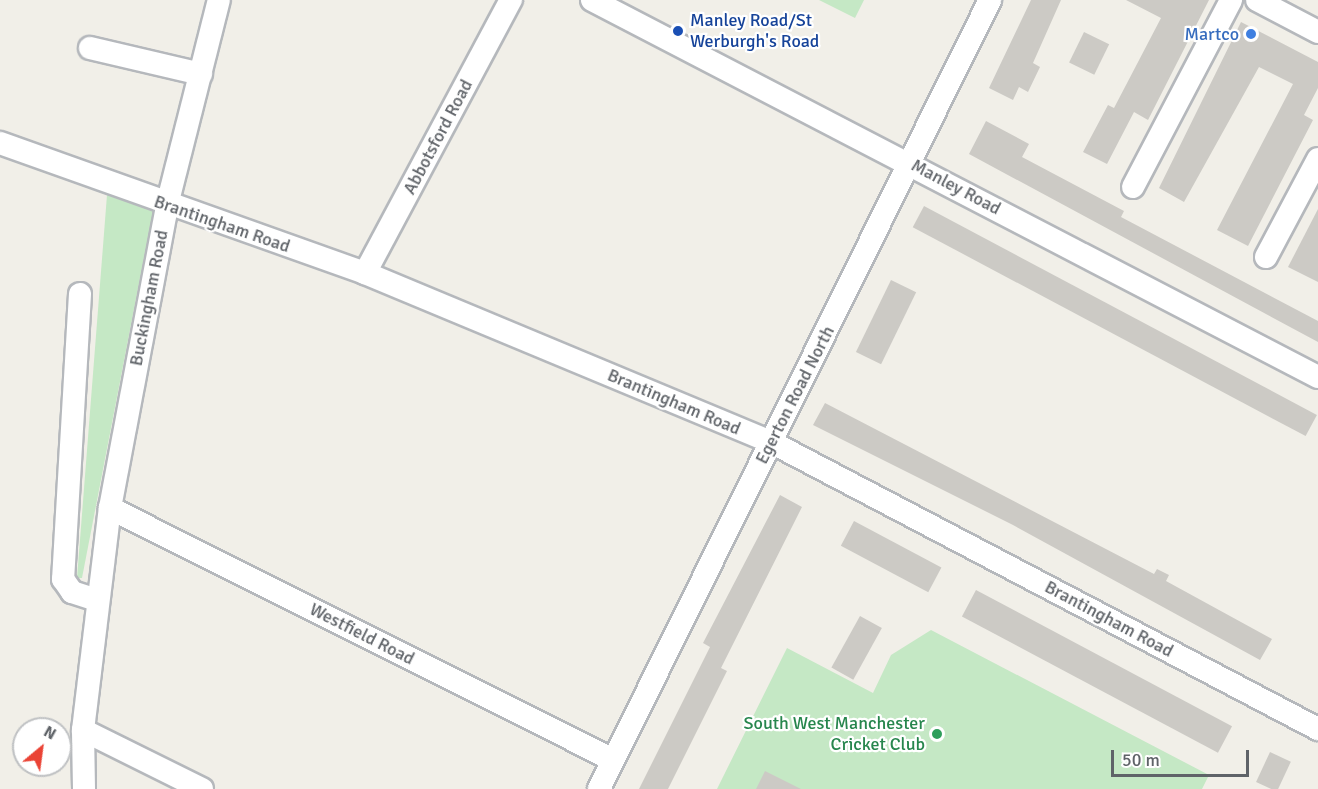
<!DOCTYPE html>
<html>
<head>
<meta charset="utf-8">
<style>
	body { margin:0 }
	#map { position:relative; width:1318px; height:789px; overflow:hidden; background:#f1efe8; font-family:Signika,sans-serif }
	div>[style] { position:absolute }
	.green>* { inset:0; background:#c5e8c5 }
	.building>* { inset:0; background:#cccac5; transform-origin:0 0 }
	.roads { filter:drop-shadow(2px 0 #b5b8bc) drop-shadow(-2px 0 #b5b8bc) drop-shadow(0 2px #b5b8bc) drop-shadow(0 -2px #b5b8bc) }
	.minor>* { height:22px; margin:-11px; padding:0 11px; transform-origin:11px; border-radius:11px; background:#fff }
	.dots>* { width:16px; height:16px; translate:-50% -50%; box-sizing:border-box; border:3px solid #fff; border-radius:50% }
	span { translate:-50% -50%; white-space:nowrap; text-align:center; line-height:1.15; -webkit-text-stroke:4.5px #fff; paint-order:stroke }
	.transit-label { font-size:18px; color:#164399 }
	.left { translate:0 -50%; text-align:left }
	.shop-label { font-size:18px; color:#366cbe }
	.right { translate:-100% -50%; text-align:right }
	.street-label { font-size:18px; color:#5f6368 }
	.leisure-label { font-size:18px; color:#27864d }
	.north { position:absolute; left:12px; top:717px; width:60px; height:60px; box-sizing:border-box; background:#fff; border:2px solid #bfc1c3; border-radius:50%; rotate:29deg; font-size:16px; font-weight:700; line-height:24px; text-align:center; color:#5f6368 }
	.north::after { content:''; display:block; margin:auto; width:21px; height:27px; background:#ea4335; clip-path:polygon(50% 0,100% 100%,50% 72%,0 100%) }
	.scale { position:absolute; left:1111px; top:750px; width:138px; height:27px; box-sizing:border-box; border:3px solid #5f6368; border-top:0; padding-left:8px; font-size:18px; line-height:21px; white-space:nowrap; color:#5f6368; -webkit-text-stroke:4px #fff; paint-order:stroke }
</style>
</head>
<body>
<div id="map">
	<div class="green">
		<i style="clip-path:polygon(819px 0,864px 0,855px 18px)"></i>
		<i style="clip-path:polygon(107px 195px,153px 211px,82px 578px,77px 578px)"></i>
		<i style="clip-path:polygon(931px 630px,1209px 775px,1202px 789px,717px 789px,787px 648px,873px 693px,891px 655px)"></i>
	</div>
	<div class="building">
		<i style="clip-path:polygon(1031px 0,1061px 0,1033px 63px,1040px 67px,1028px 92px,1019px 87px,1013px 100px,989px 88px)"></i>
		<i style="clip-path:polygon(1126px 0,1209px 0,1148px 120px,1134px 112px,1107px 164px,1083px 152px,1108px 105px,1114px 108px,1161px 18px)"></i>
		<i style="clip-path:polygon(1241px 22px,1318px 62px,1318px 88px,1304px 115px,1313px 120px,1248px 246px,1217px 230px,1293px 84px,1259px 67px,1184px 202px,1159px 188px)"></i>
		<i style="left:1084px;top:32px;width:28px;height:34px;rotate:26deg"></i>
		<i style="clip-path:polygon(986px 121px,1029px 144px,1022px 157px,1124px 211px,1121px 217px,1318px 321px,1318px 342px,969px 154px)"></i>
		<i style="left:924px;top:206px;width:445px;height:24px;rotate:28deg"></i>
		<i style="clip-path:polygon(1318px 209px,1318px 282px,1288px 267px)"></i>
		<i style="left:891px;top:280px;width:28px;height:80px;rotate:26deg"></i>
		<i style="clip-path:polygon(825px 403px,1154px 574px,1157px 569px,1169px 575px,1166px 581px,1272px 639px,1260px 660px,1013px 525px,813px 425px)"></i>
		<i style="clip-path:polygon(780px 495px,802px 507px,721px 668px,727px 671px,668px 789px,639px 789px,710px 647px,703px 643px)"></i>
		<i style="left:854px;top:521px;width:99px;height:28px;rotate:28deg"></i>
		<i style="left:976px;top:590px;width:290px;height:30px;rotate:28deg"></i>
		<i style="left:860px;top:616px;width:25px;height:59px;rotate:29deg"></i>
		<i style="left:1270px;top:752px;width:23px;height:33px;rotate:25deg"></i>
		<i style="clip-path:polygon(765px 771px,801px 789px,756px 789px)"></i>
	</div>
	<div class="roads">
		<div class="minor">
			<i style="left:592px;top:0;width:818px;rotate:27.44deg"></i>
			<i style="left:1257px;top:0;width:69px;rotate:27.7deg"></i>
			<i style="left:90px;top:48px;width:114px;rotate:13.2deg"></i>
			<i style="left:0;top:143px;width:387px;rotate:19.6deg"></i>
			<i style="left:365px;top:273px;width:440px;rotate:22.6deg"></i>
			<i style="left:771px;top:442px;width:618px;rotate:27.69deg"></i>
			<i style="left:1133px;top:187px;width:211px;rotate:-62.3deg"></i>
			<i style="left:1266px;top:257px;width:111px;rotate:-62deg"></i>
			<i style="left:365px;top:273px;width:310px;rotate:-61.9deg"></i>
			<i style="left:80px;top:294px;width:286px;rotate:93.4deg"></i>
			<i style="left:63px;top:579px;width:16px;rotate:55deg"></i>
			<i style="left:72px;top:592px;width:26px;rotate:18deg"></i>
			<i style="left:110px;top:508px;width:563px;rotate:26.61deg"></i>
			<i style="left:83px;top:730px;width:133px;rotate:26.4deg"></i>
			<i style="left:84px;top:789px;width:59px;rotate:-91deg"></i>
			<i style="left:83px;top:730px;width:224px;rotate:-83.1deg"></i>
			<i style="left:110px;top:508px;width:308px;rotate:-79.3deg"></i>
			<i style="left:167px;top:205px;width:211px;rotate:-75.8deg"></i>
			<i style="left:599px;top:789px;width:881px;rotate:-63.64deg"></i>
		</div>
	</div>
	<div class="dots">
		<i style="left:678px;top:31px;background:#1a4fb4"></i>
		<i style="left:1251px;top:34px;background:#3f7fe0"></i>
		<i style="left:937px;top:734px;background:#2e9e5b"></i>
	</div>
	<div class="transit-label">
		<span class="left" style="left:690px;top:31px">Manley Road/St<br>Werburgh's Road</span>
	</div>
	<div class="shop-label">
		<span class="right" style="left:1239px;top:34px">Martco</span>
	</div>
	<div class="street-label">
		<span style="left:438px;top:137px;rotate:-62deg">Abbotsford Road</span>
		<span style="left:956px;top:187px;rotate:28deg">Manley Road</span>
		<span style="left:222px;top:224px;rotate:19deg">Brantingham Road</span>
		<span style="left:149px;top:298px;rotate:-79deg">Buckingham Road</span>
		<span style="left:795px;top:395px;rotate:-63deg">Egerton Road North</span>
		<span style="left:674px;top:402px;rotate:23deg">Brantingham Road</span>
		<span style="left:1109px;top:619px;rotate:28deg">Brantingham Road</span>
		<span style="left:362px;top:634px;rotate:27deg">Westfield Road</span>
	</div>
	<div class="leisure-label">
		<span class="right" style="left:925px;top:734px">South West Manchester<br>Cricket Club</span>
	</div>
	<div class="north">N</div>
	<div class="scale">50 m</div>
</div>
</body>
</html>
